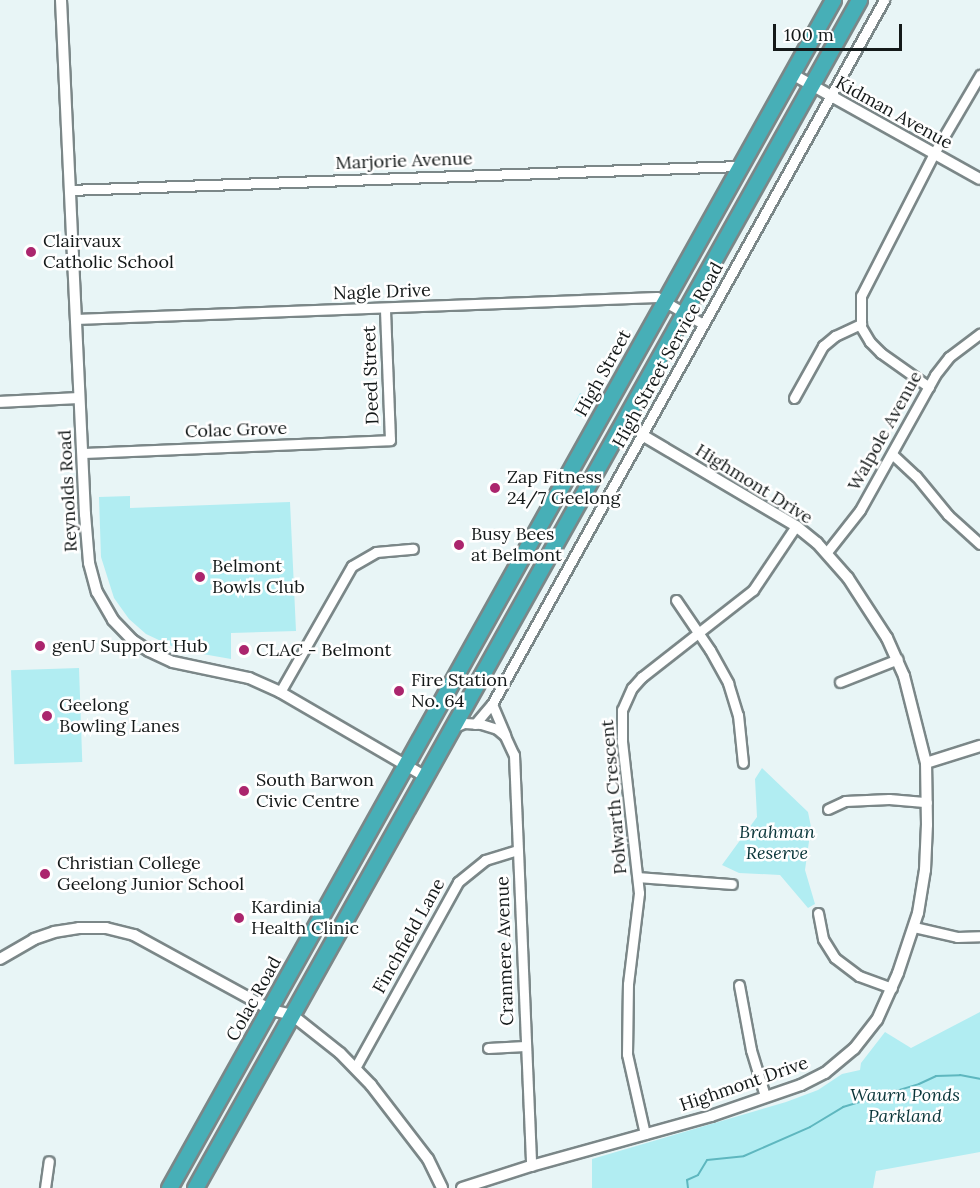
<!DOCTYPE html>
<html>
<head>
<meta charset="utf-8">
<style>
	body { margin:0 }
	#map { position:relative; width:980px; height:1188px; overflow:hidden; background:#e8f5f6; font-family:Lora,serif }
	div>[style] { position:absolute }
	.green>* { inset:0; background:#b1edf2; transform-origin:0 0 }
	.stream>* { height:2px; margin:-1px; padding:0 1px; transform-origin:1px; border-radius:1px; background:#5eb7bf }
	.roads { filter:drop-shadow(2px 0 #7b8788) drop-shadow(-2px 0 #7b8788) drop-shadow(0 2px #7b8788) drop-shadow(0 -2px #7b8788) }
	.minor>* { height:9px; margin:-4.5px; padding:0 4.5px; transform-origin:4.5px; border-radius:4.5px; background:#fff }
	.tertiary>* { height:10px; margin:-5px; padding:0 5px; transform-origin:5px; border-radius:5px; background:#fff }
	.trunk>* { height:15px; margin:-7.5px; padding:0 7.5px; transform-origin:7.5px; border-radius:7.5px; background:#47afb7 }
	.dots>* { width:16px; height:16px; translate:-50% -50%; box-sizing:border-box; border:3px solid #fff; border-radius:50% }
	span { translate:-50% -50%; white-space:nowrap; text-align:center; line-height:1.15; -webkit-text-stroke:5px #fff; paint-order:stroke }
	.street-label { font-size:18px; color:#141919 }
	.poi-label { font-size:18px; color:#141919 }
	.left { translate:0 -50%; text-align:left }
	.park-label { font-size:18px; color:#093539; font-style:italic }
	.scale { position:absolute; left:773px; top:24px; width:129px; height:27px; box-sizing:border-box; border:3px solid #141919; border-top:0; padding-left:8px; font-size:18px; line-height:21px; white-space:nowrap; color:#141919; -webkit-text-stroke:4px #fff; paint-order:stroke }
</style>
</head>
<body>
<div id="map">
	<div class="green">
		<i style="left:580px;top:393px;width:13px;height:21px;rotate:27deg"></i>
		<i style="clip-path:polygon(130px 496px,130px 508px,290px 502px,296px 631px,231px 633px,231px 659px,180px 650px,146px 634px,129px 619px,114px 598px,101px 557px,99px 497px)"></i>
		<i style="left:79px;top:668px;width:94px;height:68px;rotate:88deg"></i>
		<i style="clip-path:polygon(762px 768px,808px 812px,811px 827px,805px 870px,815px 904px,808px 908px,780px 875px,739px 873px,722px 865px,757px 817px,755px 779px)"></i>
		<i style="clip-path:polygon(980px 1012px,980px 1152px,876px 1171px,873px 1188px,592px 1188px,592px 1159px,786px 1102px,818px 1090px,842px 1074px,860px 1070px,861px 1063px,885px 1032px,911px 1048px)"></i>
	</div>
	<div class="stream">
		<i style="left:688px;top:1188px;width:8px;rotate:-97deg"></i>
		<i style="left:687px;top:1180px;width:12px;rotate:-24deg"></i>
		<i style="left:698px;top:1175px;width:17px;rotate:-59deg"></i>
		<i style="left:707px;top:1160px;width:37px;rotate:-6deg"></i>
		<i style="left:744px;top:1156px;width:72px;rotate:-23.7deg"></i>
		<i style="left:810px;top:1127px;width:39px;rotate:-31deg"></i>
		<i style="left:843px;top:1107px;width:79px;rotate:-16.8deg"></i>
		<i style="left:919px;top:1084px;width:19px;rotate:-25deg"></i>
		<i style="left:936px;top:1076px;width:24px;rotate:-2deg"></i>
		<i style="left:960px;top:1075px;width:20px;rotate:11deg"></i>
	</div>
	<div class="roads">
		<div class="minor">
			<i style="left:69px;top:190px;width:671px;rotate:-2.05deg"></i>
			<i style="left:75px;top:319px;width:582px;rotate:-2.16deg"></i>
			<i style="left:657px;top:297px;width:53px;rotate:30.4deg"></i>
			<i style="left:929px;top:387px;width:59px;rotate:-144.7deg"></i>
			<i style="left:881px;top:353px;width:16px;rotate:-135deg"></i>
			<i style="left:870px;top:342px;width:17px;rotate:-121deg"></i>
			<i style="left:861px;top:327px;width:31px;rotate:-90deg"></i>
			<i style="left:861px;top:296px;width:158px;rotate:-62.9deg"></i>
			<i style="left:933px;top:155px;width:93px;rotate:-59.6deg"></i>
			<i style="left:794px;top:398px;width:60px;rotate:-60.9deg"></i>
			<i style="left:823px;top:346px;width:16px;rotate:-40deg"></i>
			<i style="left:835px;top:336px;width:29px;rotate:-25deg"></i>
			<i style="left:82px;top:453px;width:308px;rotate:-2.4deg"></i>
			<i style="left:390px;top:440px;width:131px;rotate:-92.2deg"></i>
			<i style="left:892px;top:454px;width:33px;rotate:43deg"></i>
			<i style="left:916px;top:476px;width:50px;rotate:50.6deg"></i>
			<i style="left:948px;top:515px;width:43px;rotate:42.2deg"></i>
			<i style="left:827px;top:552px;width:53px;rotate:-51.8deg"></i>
			<i style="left:860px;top:510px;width:154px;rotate:-60.9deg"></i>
			<i style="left:935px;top:375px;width:23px;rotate:-52deg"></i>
			<i style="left:949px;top:357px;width:39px;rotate:-37deg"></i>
			<i style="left:676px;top:600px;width:60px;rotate:55.8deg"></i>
			<i style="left:710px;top:650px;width:38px;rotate:61deg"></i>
			<i style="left:728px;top:683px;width:34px;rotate:73deg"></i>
			<i style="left:738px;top:715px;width:48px;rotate:84.1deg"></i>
			<i style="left:840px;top:682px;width:62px;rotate:-21.6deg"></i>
			<i style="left:280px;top:692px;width:145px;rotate:-60.3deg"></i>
			<i style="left:352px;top:566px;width:28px;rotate:-30deg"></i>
			<i style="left:376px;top:552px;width:37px;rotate:-5deg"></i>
			<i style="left:492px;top:704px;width:34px;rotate:67deg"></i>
			<i style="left:475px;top:724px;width:26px;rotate:-50deg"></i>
			<i style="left:492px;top:704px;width:806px;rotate:-60.89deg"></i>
			<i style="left:455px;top:727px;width:10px;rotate:-24deg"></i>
			<i style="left:464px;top:723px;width:17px;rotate:3deg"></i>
			<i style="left:481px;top:724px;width:17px;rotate:17deg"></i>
			<i style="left:497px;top:729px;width:11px;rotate:41deg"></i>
			<i style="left:505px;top:736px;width:21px;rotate:65deg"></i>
			<i style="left:514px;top:755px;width:411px;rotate:87.6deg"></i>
			<i style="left:828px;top:809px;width:19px;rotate:-25deg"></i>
			<i style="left:845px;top:801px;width:44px;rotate:-2.6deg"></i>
			<i style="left:889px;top:799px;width:38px;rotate:5deg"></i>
			<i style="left:638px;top:877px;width:94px;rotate:4.3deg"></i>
			<i style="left:818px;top:913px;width:26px;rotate:79deg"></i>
			<i style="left:823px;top:939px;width:22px;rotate:58deg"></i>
			<i style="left:835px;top:958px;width:30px;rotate:37deg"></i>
			<i style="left:859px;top:976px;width:35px;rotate:20deg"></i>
			<i style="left:914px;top:927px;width:44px;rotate:13.1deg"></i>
			<i style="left:957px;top:937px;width:23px;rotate:-2deg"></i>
			<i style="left:739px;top:985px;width:66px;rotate:79.5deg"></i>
			<i style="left:751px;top:1050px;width:48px;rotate:73.1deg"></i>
			<i style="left:488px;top:1048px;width:37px;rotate:-3deg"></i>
			<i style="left:355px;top:1068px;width:213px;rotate:-61deg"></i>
			<i style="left:458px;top:882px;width:35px;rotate:-39deg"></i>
			<i style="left:485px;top:860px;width:34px;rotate:-17deg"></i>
			<i style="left:645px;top:1134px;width:82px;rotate:-102.7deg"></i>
			<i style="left:627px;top:1054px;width:70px;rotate:-89.2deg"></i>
			<i style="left:628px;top:984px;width:92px;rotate:-83.1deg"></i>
			<i style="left:639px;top:893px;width:152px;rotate:-96.4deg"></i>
			<i style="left:622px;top:742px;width:32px;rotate:-90deg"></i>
			<i style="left:622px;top:710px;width:24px;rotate:-66deg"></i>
			<i style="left:632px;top:688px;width:15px;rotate:-48deg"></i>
			<i style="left:642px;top:677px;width:141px;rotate:-38.1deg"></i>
			<i style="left:753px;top:590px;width:77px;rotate:-56.1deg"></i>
			<i style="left:45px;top:1188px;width:27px;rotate:-82deg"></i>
		</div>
		<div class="tertiary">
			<i style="left:61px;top:0;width:515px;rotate:87.33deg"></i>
			<i style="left:85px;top:514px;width:49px;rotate:85.3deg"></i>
			<i style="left:89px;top:563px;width:30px;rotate:75deg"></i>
			<i style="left:97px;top:592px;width:32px;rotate:60deg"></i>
			<i style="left:113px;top:620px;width:28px;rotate:46deg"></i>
			<i style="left:132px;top:640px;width:20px;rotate:33deg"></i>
			<i style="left:149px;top:651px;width:26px;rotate:25deg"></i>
			<i style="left:173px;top:662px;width:78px;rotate:11.9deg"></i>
			<i style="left:249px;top:678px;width:34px;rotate:24deg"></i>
			<i style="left:280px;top:692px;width:169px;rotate:30.2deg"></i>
			<i style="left:792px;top:74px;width:215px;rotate:29.2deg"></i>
			<i style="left:0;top:402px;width:79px;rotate:-2.9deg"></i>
			<i style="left:926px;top:763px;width:57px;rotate:-17.5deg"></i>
			<i style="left:0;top:959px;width:39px;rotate:-30deg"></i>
			<i style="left:34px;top:939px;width:21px;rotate:-19deg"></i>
			<i style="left:54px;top:932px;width:25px;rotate:-9deg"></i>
			<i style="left:79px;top:928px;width:27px"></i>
			<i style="left:106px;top:928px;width:29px;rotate:14deg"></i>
			<i style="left:134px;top:935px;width:156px;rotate:28.7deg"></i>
			<i style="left:271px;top:1010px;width:22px;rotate:13deg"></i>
			<i style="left:292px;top:1015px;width:61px;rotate:38.4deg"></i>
			<i style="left:340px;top:1053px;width:45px;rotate:45.9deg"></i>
			<i style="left:371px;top:1085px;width:93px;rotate:52.4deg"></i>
			<i style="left:428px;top:1159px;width:32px;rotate:64deg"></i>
			<i style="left:462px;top:1188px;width:72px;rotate:-17.7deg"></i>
			<i style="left:531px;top:1166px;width:187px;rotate:-15.5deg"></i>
			<i style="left:711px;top:1116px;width:95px;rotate:-19deg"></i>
			<i style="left:801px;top:1085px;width:27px;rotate:-27deg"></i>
			<i style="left:825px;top:1073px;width:38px;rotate:-40deg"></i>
			<i style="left:854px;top:1049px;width:37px;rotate:-52deg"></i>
			<i style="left:877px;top:1020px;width:51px;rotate:-65.9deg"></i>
			<i style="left:898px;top:973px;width:63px;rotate:-71.6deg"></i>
			<i style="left:918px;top:913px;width:44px;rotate:-80.8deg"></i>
			<i style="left:925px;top:870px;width:45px;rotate:-87.5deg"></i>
			<i style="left:927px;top:825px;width:62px;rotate:-90.9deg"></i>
			<i style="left:926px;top:763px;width:90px;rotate:-104.2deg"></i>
			<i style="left:904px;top:676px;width:42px;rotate:-114.1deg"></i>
			<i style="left:887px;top:638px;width:72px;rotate:-123deg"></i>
			<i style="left:848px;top:578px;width:47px;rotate:-131.5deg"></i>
			<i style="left:817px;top:543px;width:27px;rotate:-141deg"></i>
			<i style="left:796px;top:526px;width:179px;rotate:-149.4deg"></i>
		</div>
		<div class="trunk">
			<i style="left:169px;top:1188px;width:1361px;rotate:-60.8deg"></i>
			<i style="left:195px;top:1188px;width:1361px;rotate:-60.8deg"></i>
		</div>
	</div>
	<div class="dots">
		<i style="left:31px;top:252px;background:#ab256d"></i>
		<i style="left:495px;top:488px;background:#ab256d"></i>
		<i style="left:459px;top:545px;background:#ab256d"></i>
		<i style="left:200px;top:577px;background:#ab256d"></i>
		<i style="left:40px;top:646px;background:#ab256d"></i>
		<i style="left:244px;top:650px;background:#ab256d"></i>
		<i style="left:399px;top:691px;background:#ab256d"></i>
		<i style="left:47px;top:716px;background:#ab256d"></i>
		<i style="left:244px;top:791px;background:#ab256d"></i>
		<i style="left:45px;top:874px;background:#ab256d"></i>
		<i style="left:239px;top:918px;background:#ab256d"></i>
	</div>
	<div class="street-label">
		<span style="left:894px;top:113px;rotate:29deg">Kidman Avenue</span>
		<span style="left:404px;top:161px;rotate:-2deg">Marjorie Avenue</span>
		<span style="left:382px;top:292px;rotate:-2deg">Nagle Drive</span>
		<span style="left:668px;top:355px;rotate:-61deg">High Street Service Road</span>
		<span style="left:603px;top:373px;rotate:-61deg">High Street</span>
		<span style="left:371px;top:375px;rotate:-92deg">Deed Street</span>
		<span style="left:236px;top:430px;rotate:-2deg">Colac Grove</span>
		<span style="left:885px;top:431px;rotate:-61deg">Walpole Avenue</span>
		<span style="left:754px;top:484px;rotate:32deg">Highmont Drive</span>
		<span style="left:68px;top:491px;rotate:-93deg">Reynolds Road</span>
		<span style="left:614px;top:797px;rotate:-95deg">Polwarth Crescent</span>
		<span style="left:409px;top:936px;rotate:-61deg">Finchfield Lane</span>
		<span style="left:505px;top:951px;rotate:-92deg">Cranmere Avenue</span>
		<span style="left:254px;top:999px;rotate:-61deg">Colac Road</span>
		<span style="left:744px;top:1084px;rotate:-19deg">Highmont Drive</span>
	</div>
	<div class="poi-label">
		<span class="left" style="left:43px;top:252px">Clairvaux<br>Catholic School</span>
		<span class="left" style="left:507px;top:488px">Zap Fitness<br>24/7 Geelong</span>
		<span class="left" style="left:471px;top:545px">Busy Bees<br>at Belmont</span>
		<span class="left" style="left:212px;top:577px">Belmont<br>Bowls Club</span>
		<span class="left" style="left:52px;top:646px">genU Support Hub</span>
		<span class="left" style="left:256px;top:650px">CLAC - Belmont</span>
		<span class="left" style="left:411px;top:691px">Fire Station<br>No. 64</span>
		<span class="left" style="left:59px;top:716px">Geelong<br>Bowling Lanes</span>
		<span class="left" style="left:256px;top:791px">South Barwon<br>Civic Centre</span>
		<span class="left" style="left:57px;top:874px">Christian College<br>Geelong Junior School</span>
		<span class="left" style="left:251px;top:918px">Kardinia<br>Health Clinic</span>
	</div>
	<div class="park-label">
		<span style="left:777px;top:843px">Brahman<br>Reserve</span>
		<span style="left:905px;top:1106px">Waurn Ponds<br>Parkland</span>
	</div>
	<div class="scale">100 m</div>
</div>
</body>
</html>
